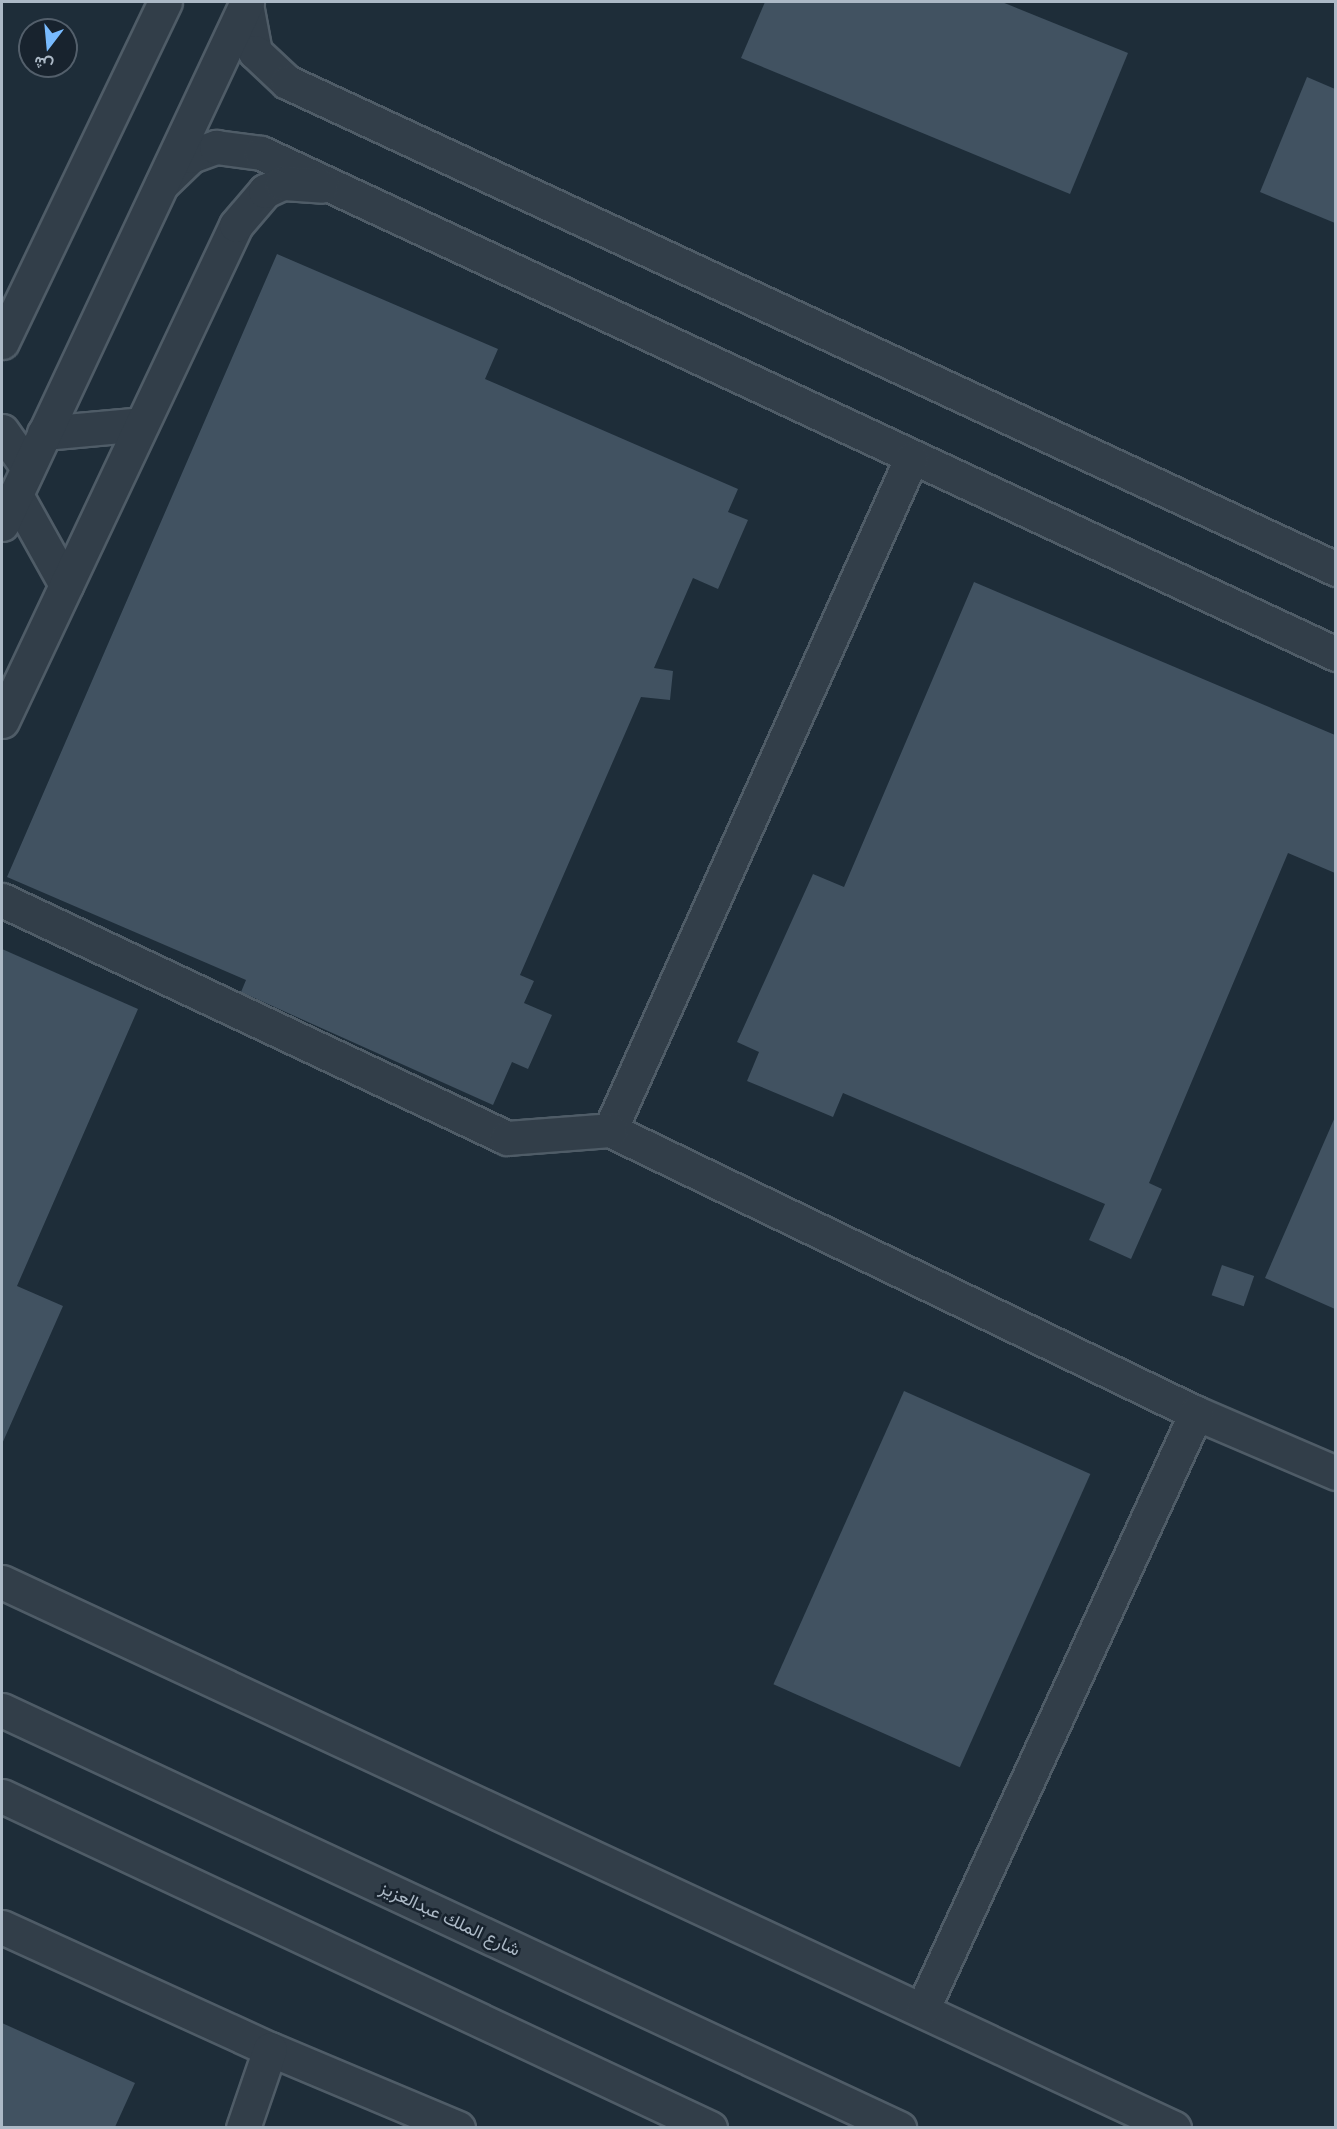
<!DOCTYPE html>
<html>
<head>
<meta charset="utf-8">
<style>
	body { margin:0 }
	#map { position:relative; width:1337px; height:2129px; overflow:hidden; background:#1e2d39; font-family:"Varela Round",Vazirmatn,sans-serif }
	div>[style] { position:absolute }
	.building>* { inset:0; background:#415261; transform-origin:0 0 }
	.roads { filter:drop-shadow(2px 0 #4f5c67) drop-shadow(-2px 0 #4f5c67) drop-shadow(0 2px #4f5c67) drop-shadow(0 -2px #4f5c67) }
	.minor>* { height:33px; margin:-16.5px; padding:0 16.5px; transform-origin:16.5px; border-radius:16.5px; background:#323e49 }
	span { translate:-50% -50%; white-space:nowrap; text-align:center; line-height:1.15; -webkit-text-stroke:5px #18232e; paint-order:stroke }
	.street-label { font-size:18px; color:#acb9c6 }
	.frame { position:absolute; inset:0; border:3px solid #acb9c6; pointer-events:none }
	.north { position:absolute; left:18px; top:18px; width:60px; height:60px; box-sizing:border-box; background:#18232e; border:2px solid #535f6b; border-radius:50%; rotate:196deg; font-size:16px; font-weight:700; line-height:24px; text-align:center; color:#acb9c6 }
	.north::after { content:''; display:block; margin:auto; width:21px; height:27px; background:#78bbff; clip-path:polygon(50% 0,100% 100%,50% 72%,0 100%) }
</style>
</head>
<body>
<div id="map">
	<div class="building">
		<i style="clip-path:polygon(765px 2px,1002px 2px,1128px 53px,1070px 194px,741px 58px)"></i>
		<i style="clip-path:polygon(1307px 77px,1335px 89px,1335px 223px,1260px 192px)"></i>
		<i style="clip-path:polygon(277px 254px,498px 349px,485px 379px,738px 489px,728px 512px,748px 520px,718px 589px,693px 578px,654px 668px,673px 671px,670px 700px,641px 697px,520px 975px,534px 981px,524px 1003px,552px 1015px,528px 1069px,512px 1062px,493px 1105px,241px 992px,246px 980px,7px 877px)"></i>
		<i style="clip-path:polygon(974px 582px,1335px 735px,1335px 873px,1288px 853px,1149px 1183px,1162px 1189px,1131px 1259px,1089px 1240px,1105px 1204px,843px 1093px,833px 1117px,747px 1081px,759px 1052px,737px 1042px,813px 874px,844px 887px)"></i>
		<i style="clip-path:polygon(2px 949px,138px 1009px,17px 1286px,63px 1306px,2px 1444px)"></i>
		<i style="clip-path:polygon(1335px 1117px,1335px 1309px,1265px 1278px)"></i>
		<i style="left:1222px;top:1265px;width:34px;height:32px;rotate:19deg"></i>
		<i style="left:904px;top:1391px;width:204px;height:321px;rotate:24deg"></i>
		<i style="clip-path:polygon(2px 2023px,135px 2083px,115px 2127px,2px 2127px)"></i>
	</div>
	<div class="roads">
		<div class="minor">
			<i style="left:246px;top:4px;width:49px;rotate:79.4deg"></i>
			<i style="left:255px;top:52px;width:44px;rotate:43.2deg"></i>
			<i style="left:287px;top:82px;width:1157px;rotate:24.9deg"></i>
			<i style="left:162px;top:184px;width:40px;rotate:-44deg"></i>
			<i style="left:191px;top:156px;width:27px;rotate:-20deg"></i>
			<i style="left:216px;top:147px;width:45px;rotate:7.6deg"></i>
			<i style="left:261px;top:153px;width:1186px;rotate:24.99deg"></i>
			<i style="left:2px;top:342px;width:377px;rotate:-64.4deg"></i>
			<i style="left:2px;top:431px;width:45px;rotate:54.9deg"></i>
			<i style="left:44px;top:433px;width:98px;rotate:-5.2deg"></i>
			<i style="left:911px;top:459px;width:735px;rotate:114.16deg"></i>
			<i style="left:610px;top:1130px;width:651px;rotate:25.78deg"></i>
			<i style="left:1196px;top:1413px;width:152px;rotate:23.2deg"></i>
			<i style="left:16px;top:495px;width:103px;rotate:60.9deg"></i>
			<i style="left:2px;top:524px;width:577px;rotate:-64.86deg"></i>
			<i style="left:2px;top:721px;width:548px;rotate:-64.74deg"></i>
			<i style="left:236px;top:225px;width:45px;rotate:-49.5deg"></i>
			<i style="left:265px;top:191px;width:19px;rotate:-25deg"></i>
			<i style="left:282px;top:183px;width:39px;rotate:4deg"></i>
			<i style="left:2px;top:900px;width:558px;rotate:25.23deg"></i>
			<i style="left:507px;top:1138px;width:103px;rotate:-4.4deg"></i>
			<i style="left:2px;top:1582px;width:1293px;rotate:24.98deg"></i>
			<i style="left:2px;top:1710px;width:990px;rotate:24.99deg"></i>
			<i style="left:2px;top:1796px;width:782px;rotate:25.12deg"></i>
			<i style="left:2px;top:1927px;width:294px;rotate:24.5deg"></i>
			<i style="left:270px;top:2049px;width:204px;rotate:22.8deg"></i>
			<i style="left:923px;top:2008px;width:655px;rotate:-65.35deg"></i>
			<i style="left:243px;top:2128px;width:83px;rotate:-71.1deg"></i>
		</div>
	</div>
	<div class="street-label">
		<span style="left:450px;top:1919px;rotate:25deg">شارع الملك عبدالعزيز</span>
	</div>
	<div class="frame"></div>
	<div class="north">ش</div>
</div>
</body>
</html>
